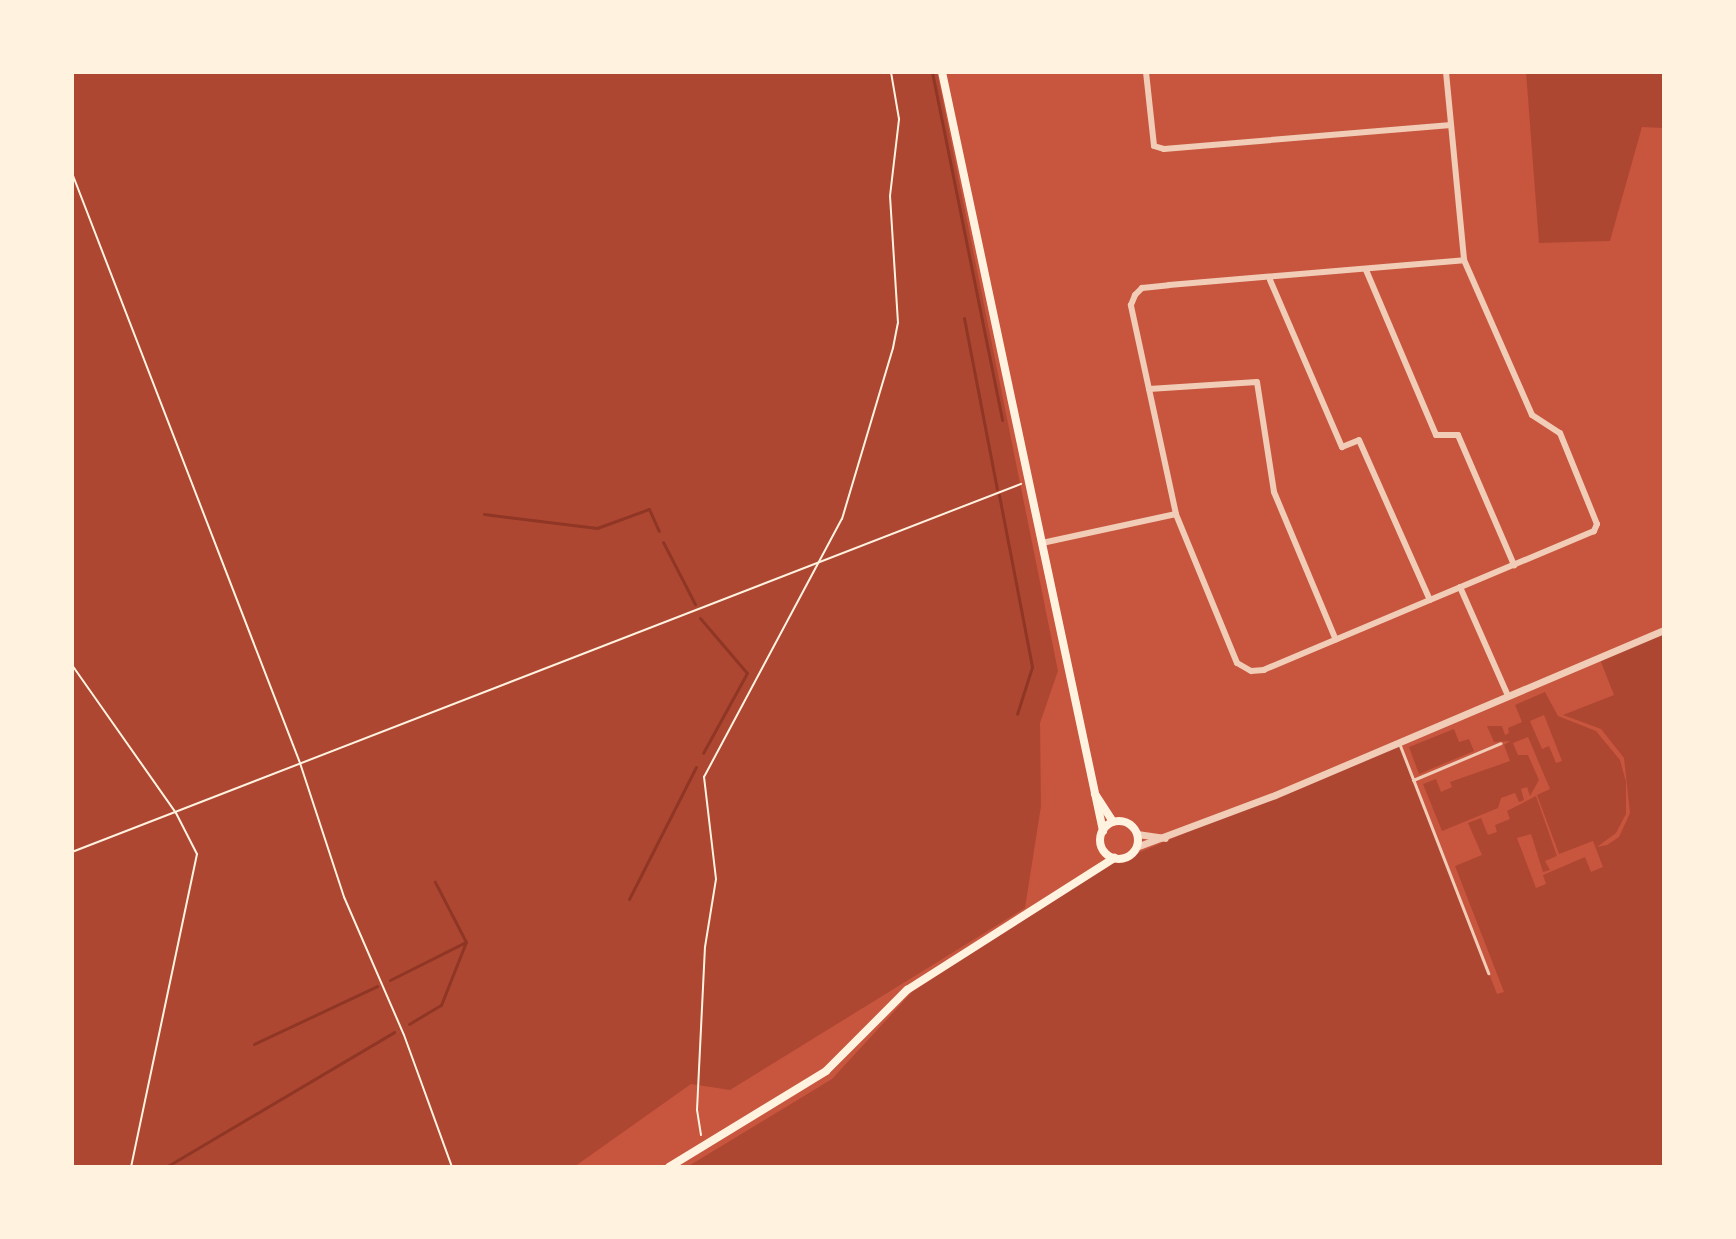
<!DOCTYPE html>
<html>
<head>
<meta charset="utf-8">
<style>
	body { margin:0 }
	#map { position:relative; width:1736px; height:1239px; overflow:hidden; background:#c8553d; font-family:Lora,serif }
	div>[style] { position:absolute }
	.green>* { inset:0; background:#ae4732 }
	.stream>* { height:3px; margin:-1.5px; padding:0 1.5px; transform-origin:1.5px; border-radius:1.5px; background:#8f3625 }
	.path>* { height:2px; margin:-1px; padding:0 1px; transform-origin:1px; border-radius:1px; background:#fff3e0 }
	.service>* { height:3px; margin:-1.5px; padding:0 1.5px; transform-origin:1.5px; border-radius:1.5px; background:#f1ccb7 }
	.minor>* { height:6px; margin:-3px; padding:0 3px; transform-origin:3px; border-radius:3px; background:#f1ccb7 }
	.tertiary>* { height:7px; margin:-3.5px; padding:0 3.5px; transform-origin:3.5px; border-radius:3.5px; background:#f1ccb7 }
	.secondary>* { height:8px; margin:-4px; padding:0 4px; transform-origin:4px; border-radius:4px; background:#fff3e0 }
	.secondary>.ring { margin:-4px; padding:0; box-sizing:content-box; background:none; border:8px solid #fff3e0; border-radius:50% }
	span { translate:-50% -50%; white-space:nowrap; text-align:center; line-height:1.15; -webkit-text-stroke:6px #fff3e0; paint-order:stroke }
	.frame { position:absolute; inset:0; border:74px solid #fff3e0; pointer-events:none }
</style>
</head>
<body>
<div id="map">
	<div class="green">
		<i style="clip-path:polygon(72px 72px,937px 72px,1058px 671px,1040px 723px,1041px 806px,1025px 908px,730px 1090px,691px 1084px,574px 1167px,72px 1167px)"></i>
		<i style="clip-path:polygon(1526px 72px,1664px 72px,1664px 139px,1664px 128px,1642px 127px,1610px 241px,1539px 243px)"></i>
		<i style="clip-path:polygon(evenodd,1664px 630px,1664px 1167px,687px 1167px,832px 1079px,912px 992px,1107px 866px,1399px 743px,1497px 994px,1504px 992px,1455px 866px,1482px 855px,1468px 823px,1481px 818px,1488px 835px,1497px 832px,1495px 825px,1510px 819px,1507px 811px,1536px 796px,1557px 856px,1545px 861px,1550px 870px,1543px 872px,1531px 834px,1517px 838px,1536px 888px,1546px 884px,1543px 875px,1585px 857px,1591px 872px,1603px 867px,1593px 841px,1559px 854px,1537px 795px,1550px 789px,1528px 737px,1513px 743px,1518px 755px,1528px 755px,1539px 780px,1530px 796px,1527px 787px,1521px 789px,1524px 800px,1519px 802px,1515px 793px,1501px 798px,1498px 808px,1442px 831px,1423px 784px,1436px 779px,1441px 792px,1452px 787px,1450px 782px,1510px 761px,1504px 745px,1510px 741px,1494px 742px,1487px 726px,1502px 726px,1505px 735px,1509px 733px,1508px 728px,1522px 722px,1515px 705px,1545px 692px,1558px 716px,1596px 731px,1620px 760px,1626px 782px,1626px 814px,1616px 833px,1597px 847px,1607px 845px,1619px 837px,1630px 813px,1624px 758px,1601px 729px,1563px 715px,1614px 695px,1599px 657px,1664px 630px,1544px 715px,1562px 761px,1556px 763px,1549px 746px,1542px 749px,1530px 721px,1544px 715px)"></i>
		<i style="clip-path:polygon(1454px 729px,1459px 742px,1469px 739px,1474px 751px,1419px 774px,1409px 747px)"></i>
	</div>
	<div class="stream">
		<i style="left:932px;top:72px;width:355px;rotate:78.6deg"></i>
		<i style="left:964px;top:318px;width:174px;rotate:79.1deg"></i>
		<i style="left:999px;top:495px;width:175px;rotate:79.1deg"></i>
		<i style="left:1032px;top:667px;width:49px;rotate:107.7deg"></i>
		<i style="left:484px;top:514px;width:114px;rotate:7.1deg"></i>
		<i style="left:597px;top:528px;width:55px;rotate:-20.1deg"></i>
		<i style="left:649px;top:509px;width:24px;rotate:66deg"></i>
		<i style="left:663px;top:542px;width:70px;rotate:62.7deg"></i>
		<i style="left:700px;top:618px;width:72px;rotate:49.5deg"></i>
		<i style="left:747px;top:673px;width:91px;rotate:118.8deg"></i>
		<i style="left:629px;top:899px;width:148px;rotate:-63.1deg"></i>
		<i style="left:390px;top:980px;width:85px;rotate:-26.6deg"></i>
		<i style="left:409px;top:1024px;width:37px;rotate:-31deg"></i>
		<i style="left:441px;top:1005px;width:68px;rotate:-68.4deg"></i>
		<i style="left:466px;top:942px;width:68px;rotate:-117.3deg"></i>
		<i style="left:254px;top:1044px;width:136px;rotate:-25.2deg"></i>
		<i style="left:166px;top:1167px;width:265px;rotate:-30.6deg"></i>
	</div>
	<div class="path">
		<i style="left:72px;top:173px;width:633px;rotate:68.87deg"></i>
		<i style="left:300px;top:763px;width:141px;rotate:71.8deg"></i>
		<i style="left:344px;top:897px;width:150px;rotate:66.5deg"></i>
		<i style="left:404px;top:1035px;width:140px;rotate:70deg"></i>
		<i style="left:72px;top:665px;width:181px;rotate:54.9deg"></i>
		<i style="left:176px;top:813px;width:46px;rotate:62.9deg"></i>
		<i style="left:197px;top:854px;width:320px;rotate:101.9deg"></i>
		<i style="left:72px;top:852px;width:1018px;rotate:-21.2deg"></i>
		<i style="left:701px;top:1135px;width:25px;rotate:-99deg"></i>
		<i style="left:697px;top:1110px;width:163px;rotate:-87.2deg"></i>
		<i style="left:705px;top:947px;width:69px;rotate:-80.8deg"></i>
		<i style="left:716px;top:879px;width:103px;rotate:-96.7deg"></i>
		<i style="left:704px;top:777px;width:293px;rotate:-61.9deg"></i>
		<i style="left:842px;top:519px;width:178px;rotate:-73.4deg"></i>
		<i style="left:893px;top:348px;width:25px;rotate:-79deg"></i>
		<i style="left:898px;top:323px;width:127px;rotate:-93.6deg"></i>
		<i style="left:890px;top:196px;width:78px;rotate:-83.3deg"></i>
		<i style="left:899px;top:119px;width:48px;rotate:-99.7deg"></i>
	</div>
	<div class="service">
		<i style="left:1399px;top:743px;width:247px;rotate:68.8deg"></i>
		<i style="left:1413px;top:780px;width:95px;rotate:-22.8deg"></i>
	</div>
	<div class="minor">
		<i style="left:1146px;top:72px;width:74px;rotate:83.8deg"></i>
		<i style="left:1154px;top:146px;width:10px;rotate:17deg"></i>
		<i style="left:1164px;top:149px;width:288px;rotate:-4.8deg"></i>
		<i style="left:1446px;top:72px;width:189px;rotate:84.5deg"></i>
		<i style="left:1464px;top:260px;width:169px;rotate:66.3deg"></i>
		<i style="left:1532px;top:415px;width:33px;rotate:33deg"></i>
		<i style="left:1560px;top:433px;width:98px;rotate:67.9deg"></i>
		<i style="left:1597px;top:524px;width:8px;rotate:113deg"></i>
		<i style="left:1594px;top:531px;width:358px;rotate:157.2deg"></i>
		<i style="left:1264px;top:670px;width:13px;rotate:176deg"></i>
		<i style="left:1251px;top:671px;width:16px;rotate:-150deg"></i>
		<i style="left:1237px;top:663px;width:161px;rotate:-112.3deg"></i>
		<i style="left:1176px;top:514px;width:214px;rotate:-102.2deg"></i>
		<i style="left:1131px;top:305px;width:11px;rotate:-68deg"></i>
		<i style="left:1135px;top:295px;width:10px;rotate:-45deg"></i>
		<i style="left:1142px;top:288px;width:27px;rotate:-6deg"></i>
		<i style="left:1169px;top:285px;width:296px;rotate:-4.8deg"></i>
		<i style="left:1366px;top:270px;width:179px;rotate:67deg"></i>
		<i style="left:1436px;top:435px;width:22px"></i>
		<i style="left:1458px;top:435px;width:142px;rotate:66.7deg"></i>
		<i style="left:1270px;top:280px;width:182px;rotate:66.7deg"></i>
		<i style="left:1342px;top:447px;width:18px;rotate:-22deg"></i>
		<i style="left:1359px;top:440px;width:175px;rotate:66.1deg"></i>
		<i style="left:1149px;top:389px;width:108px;rotate:-3.7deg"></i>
		<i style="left:1257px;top:382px;width:111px;rotate:81.2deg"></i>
		<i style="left:1274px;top:492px;width:160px;rotate:67.3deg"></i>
		<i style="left:1042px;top:543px;width:137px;rotate:-12.2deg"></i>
		<i style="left:1460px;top:587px;width:119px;rotate:66.2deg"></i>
	</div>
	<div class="tertiary">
		<i style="left:1137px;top:834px;width:28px;rotate:8deg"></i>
		<i style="left:1136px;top:847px;width:148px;rotate:-20.5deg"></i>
		<i style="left:1275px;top:795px;width:423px;rotate:-23deg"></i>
	</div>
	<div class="secondary">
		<i style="left:942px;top:72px;width:776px;rotate:78.02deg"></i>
		<i style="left:1095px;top:794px;width:33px;rotate:57deg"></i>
		<i class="ring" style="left:1100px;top:821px;width:30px;height:30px"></i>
		<i style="left:669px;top:1167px;width:184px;rotate:-31.4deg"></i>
		<i style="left:826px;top:1071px;width:115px;rotate:-45deg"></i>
		<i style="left:907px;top:990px;width:246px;rotate:-32.5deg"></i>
	</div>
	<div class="frame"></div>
</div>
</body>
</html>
